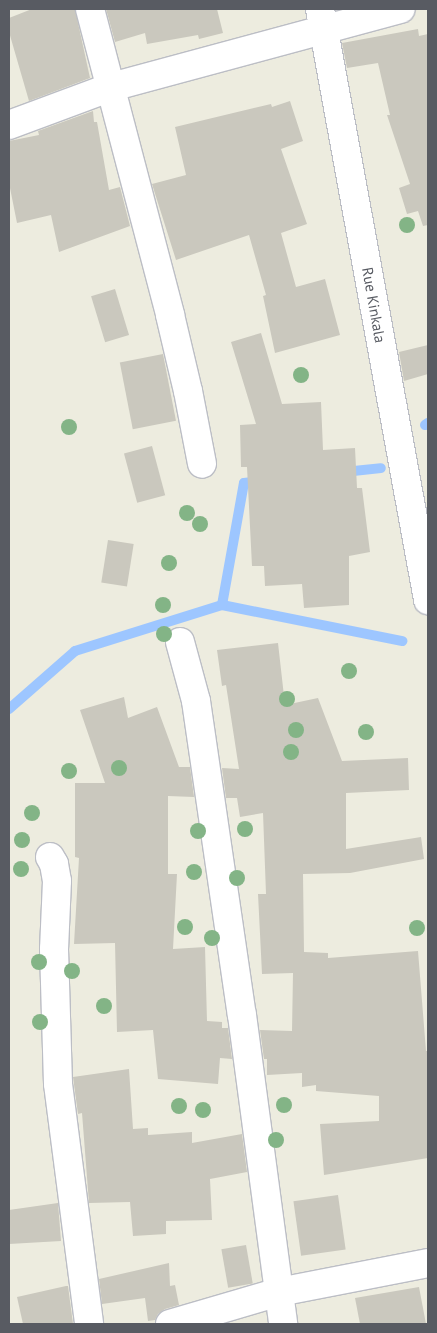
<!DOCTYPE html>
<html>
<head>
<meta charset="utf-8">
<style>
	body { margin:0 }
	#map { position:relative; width:437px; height:1333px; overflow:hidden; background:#edecdf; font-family:"PT Sans",sans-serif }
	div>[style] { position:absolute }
	.stream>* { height:10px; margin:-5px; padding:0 5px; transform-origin:5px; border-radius:5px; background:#9dc6ff }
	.building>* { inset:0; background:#cac8be; transform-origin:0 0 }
	.roads { filter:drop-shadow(1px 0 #bcbec5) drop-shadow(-1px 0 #bcbec5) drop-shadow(0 1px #bcbec5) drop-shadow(0 -1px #bcbec5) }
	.street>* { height:28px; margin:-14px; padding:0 14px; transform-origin:14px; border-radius:14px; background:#fff }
	.trees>* { width:16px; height:16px; margin:-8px; border-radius:50%; background:#83b486 }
	span { translate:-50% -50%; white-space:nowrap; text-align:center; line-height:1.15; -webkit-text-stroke:4px #fff; paint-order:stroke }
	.street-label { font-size:15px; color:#585b62 }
	.frame { position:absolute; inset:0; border:10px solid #585b62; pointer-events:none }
</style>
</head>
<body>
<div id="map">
	<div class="stream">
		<i style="left:425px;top:425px;width:4px;rotate:-34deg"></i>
		<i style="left:344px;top:472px;width:37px;rotate:-6deg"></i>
		<i style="left:222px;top:605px;width:184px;rotate:11.3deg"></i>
		<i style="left:9px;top:709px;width:88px;rotate:-41.3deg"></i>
		<i style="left:75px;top:651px;width:154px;rotate:-17.4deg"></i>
		<i style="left:222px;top:605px;width:124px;rotate:-79.8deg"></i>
		<i style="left:244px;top:483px;width:16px;rotate:-7deg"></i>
	</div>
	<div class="building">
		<i style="clip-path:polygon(32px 9px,75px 9px,90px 78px,29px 101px,9px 32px,9px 18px)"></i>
		<i style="clip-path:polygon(106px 9px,217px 9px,223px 33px,199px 39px,198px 35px,147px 44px,145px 33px,115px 42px)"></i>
		<i style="clip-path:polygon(418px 29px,419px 36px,428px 34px,428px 225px,423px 226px,418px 211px,407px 214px,399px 188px,410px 184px,387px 115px,390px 115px,378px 63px,347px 68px,342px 43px)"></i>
		<i style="clip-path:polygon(290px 101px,303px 141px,281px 149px,307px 224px,281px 233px,296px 287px,325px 279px,340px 335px,275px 353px,263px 296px,266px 295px,249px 235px,176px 260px,152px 184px,186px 175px,175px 127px,271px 104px,272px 107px)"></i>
		<i style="clip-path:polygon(93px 111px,94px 122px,97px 122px,109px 190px,120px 187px,130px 226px,59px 252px,51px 215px,17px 223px,9px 183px,9px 141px,39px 135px,38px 131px)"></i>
		<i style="left:115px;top:289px;width:48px;height:25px;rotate:73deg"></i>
		<i style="clip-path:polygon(261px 333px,282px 404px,321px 402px,323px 450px,355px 448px,357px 488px,362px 488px,370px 552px,349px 556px,349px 605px,304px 608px,302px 584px,265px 586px,264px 566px,252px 566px,247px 467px,241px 467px,240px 425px,256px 424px,231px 342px)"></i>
		<i style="clip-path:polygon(428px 345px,428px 374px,404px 381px,399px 352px)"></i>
		<i style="left:163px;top:354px;width:68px;height:44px;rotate:79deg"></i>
		<i style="left:152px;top:446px;width:51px;height:29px;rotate:75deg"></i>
		<i style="left:108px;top:540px;width:26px;height:43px;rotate:9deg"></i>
		<i style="clip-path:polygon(278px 643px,285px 705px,318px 698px,342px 761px,408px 758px,409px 790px,346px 793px,346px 849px,421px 837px,424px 859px,350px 873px,303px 874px,304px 952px,328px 953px,328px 958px,418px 951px,426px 1051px,428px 1051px,428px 1158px,324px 1175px,320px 1124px,379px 1121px,379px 1096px,316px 1091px,316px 1085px,302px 1087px,302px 1073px,267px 1075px,267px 1059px,264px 1059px,260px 1030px,292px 1031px,293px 973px,262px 974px,258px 894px,266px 894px,263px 813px,240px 817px,237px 798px,226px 798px,222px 768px,239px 769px,226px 685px,222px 686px,217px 650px)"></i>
		<i style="clip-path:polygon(124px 697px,128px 718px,157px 707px,179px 767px,190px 767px,194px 797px,168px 796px,168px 874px,177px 874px,173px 949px,205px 947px,207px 1021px,222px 1022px,222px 1028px,228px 1028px,232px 1059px,220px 1058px,218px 1084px,158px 1079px,153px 1030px,117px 1032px,115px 943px,74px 944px,79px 858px,75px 857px,75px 783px,105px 783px,80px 710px)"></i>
		<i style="clip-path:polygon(129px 1069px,133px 1129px,148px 1128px,148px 1135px,192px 1132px,192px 1143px,242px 1134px,247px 1172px,210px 1179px,212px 1220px,166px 1221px,166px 1234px,133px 1236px,130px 1202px,89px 1203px,82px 1113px,78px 1114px,73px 1077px)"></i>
		<i style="left:338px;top:1195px;width:55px;height:45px;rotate:82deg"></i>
		<i style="clip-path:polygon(58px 1203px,61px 1241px,9px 1244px,9px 1210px)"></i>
		<i style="left:246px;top:1245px;width:39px;height:25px;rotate:80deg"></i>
		<i style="clip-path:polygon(169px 1263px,170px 1286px,175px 1285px,179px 1305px,165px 1309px,158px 1314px,155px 1320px,148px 1321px,145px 1298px,102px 1304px,99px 1279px)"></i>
		<i style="clip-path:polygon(66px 1286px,68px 1286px,73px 1324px,23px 1324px,17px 1297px)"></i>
		<i style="clip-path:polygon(419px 1287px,426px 1324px,360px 1324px,355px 1298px)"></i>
	</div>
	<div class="roads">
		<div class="street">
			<i style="left:90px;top:9px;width:316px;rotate:75.3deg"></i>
			<i style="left:170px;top:315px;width:78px;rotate:76.7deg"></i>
			<i style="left:188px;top:391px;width:74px;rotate:79.1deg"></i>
			<i style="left:320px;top:9px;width:601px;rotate:79.64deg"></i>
			<i style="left:9px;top:125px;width:109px;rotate:-20.4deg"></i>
			<i style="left:111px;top:87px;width:300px;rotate:-15.1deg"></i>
			<i style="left:180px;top:642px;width:61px;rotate:74.8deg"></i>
			<i style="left:196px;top:701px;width:317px;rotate:81.7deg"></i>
			<i style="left:242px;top:1015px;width:312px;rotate:82.4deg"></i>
			<i style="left:50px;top:857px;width:8px;rotate:60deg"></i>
			<i style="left:54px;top:864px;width:17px;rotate:80deg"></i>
			<i style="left:57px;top:881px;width:68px;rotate:92.5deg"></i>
			<i style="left:54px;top:949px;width:135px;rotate:88.3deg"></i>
			<i style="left:58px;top:1084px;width:242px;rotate:82.6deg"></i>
			<i style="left:170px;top:1324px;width:114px;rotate:-16.4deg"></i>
			<i style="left:279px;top:1292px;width:152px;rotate:-11deg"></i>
		</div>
	</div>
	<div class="trees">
		<i style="left:407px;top:225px"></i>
		<i style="left:301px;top:375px"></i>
		<i style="left:69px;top:427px"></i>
		<i style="left:187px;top:513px"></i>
		<i style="left:200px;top:524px"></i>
		<i style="left:169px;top:563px"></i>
		<i style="left:163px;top:605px"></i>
		<i style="left:164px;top:634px"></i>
		<i style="left:349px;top:671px"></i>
		<i style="left:287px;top:699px"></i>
		<i style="left:296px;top:730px"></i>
		<i style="left:366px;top:732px"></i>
		<i style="left:291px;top:752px"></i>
		<i style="left:119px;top:768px"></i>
		<i style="left:69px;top:771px"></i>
		<i style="left:32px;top:813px"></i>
		<i style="left:245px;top:829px"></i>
		<i style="left:198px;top:831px"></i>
		<i style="left:22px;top:840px"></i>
		<i style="left:21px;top:869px"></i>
		<i style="left:194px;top:872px"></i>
		<i style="left:237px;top:878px"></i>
		<i style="left:185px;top:927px"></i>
		<i style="left:417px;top:928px"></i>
		<i style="left:212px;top:938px"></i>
		<i style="left:39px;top:962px"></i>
		<i style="left:72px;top:971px"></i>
		<i style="left:104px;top:1006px"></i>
		<i style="left:40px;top:1022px"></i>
		<i style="left:284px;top:1105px"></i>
		<i style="left:179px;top:1106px"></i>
		<i style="left:203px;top:1110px"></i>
		<i style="left:276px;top:1140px"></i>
	</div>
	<div class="street-label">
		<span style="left:374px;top:305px;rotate:80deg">Rue Kinkala</span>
	</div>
	<div class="frame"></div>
</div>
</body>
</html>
